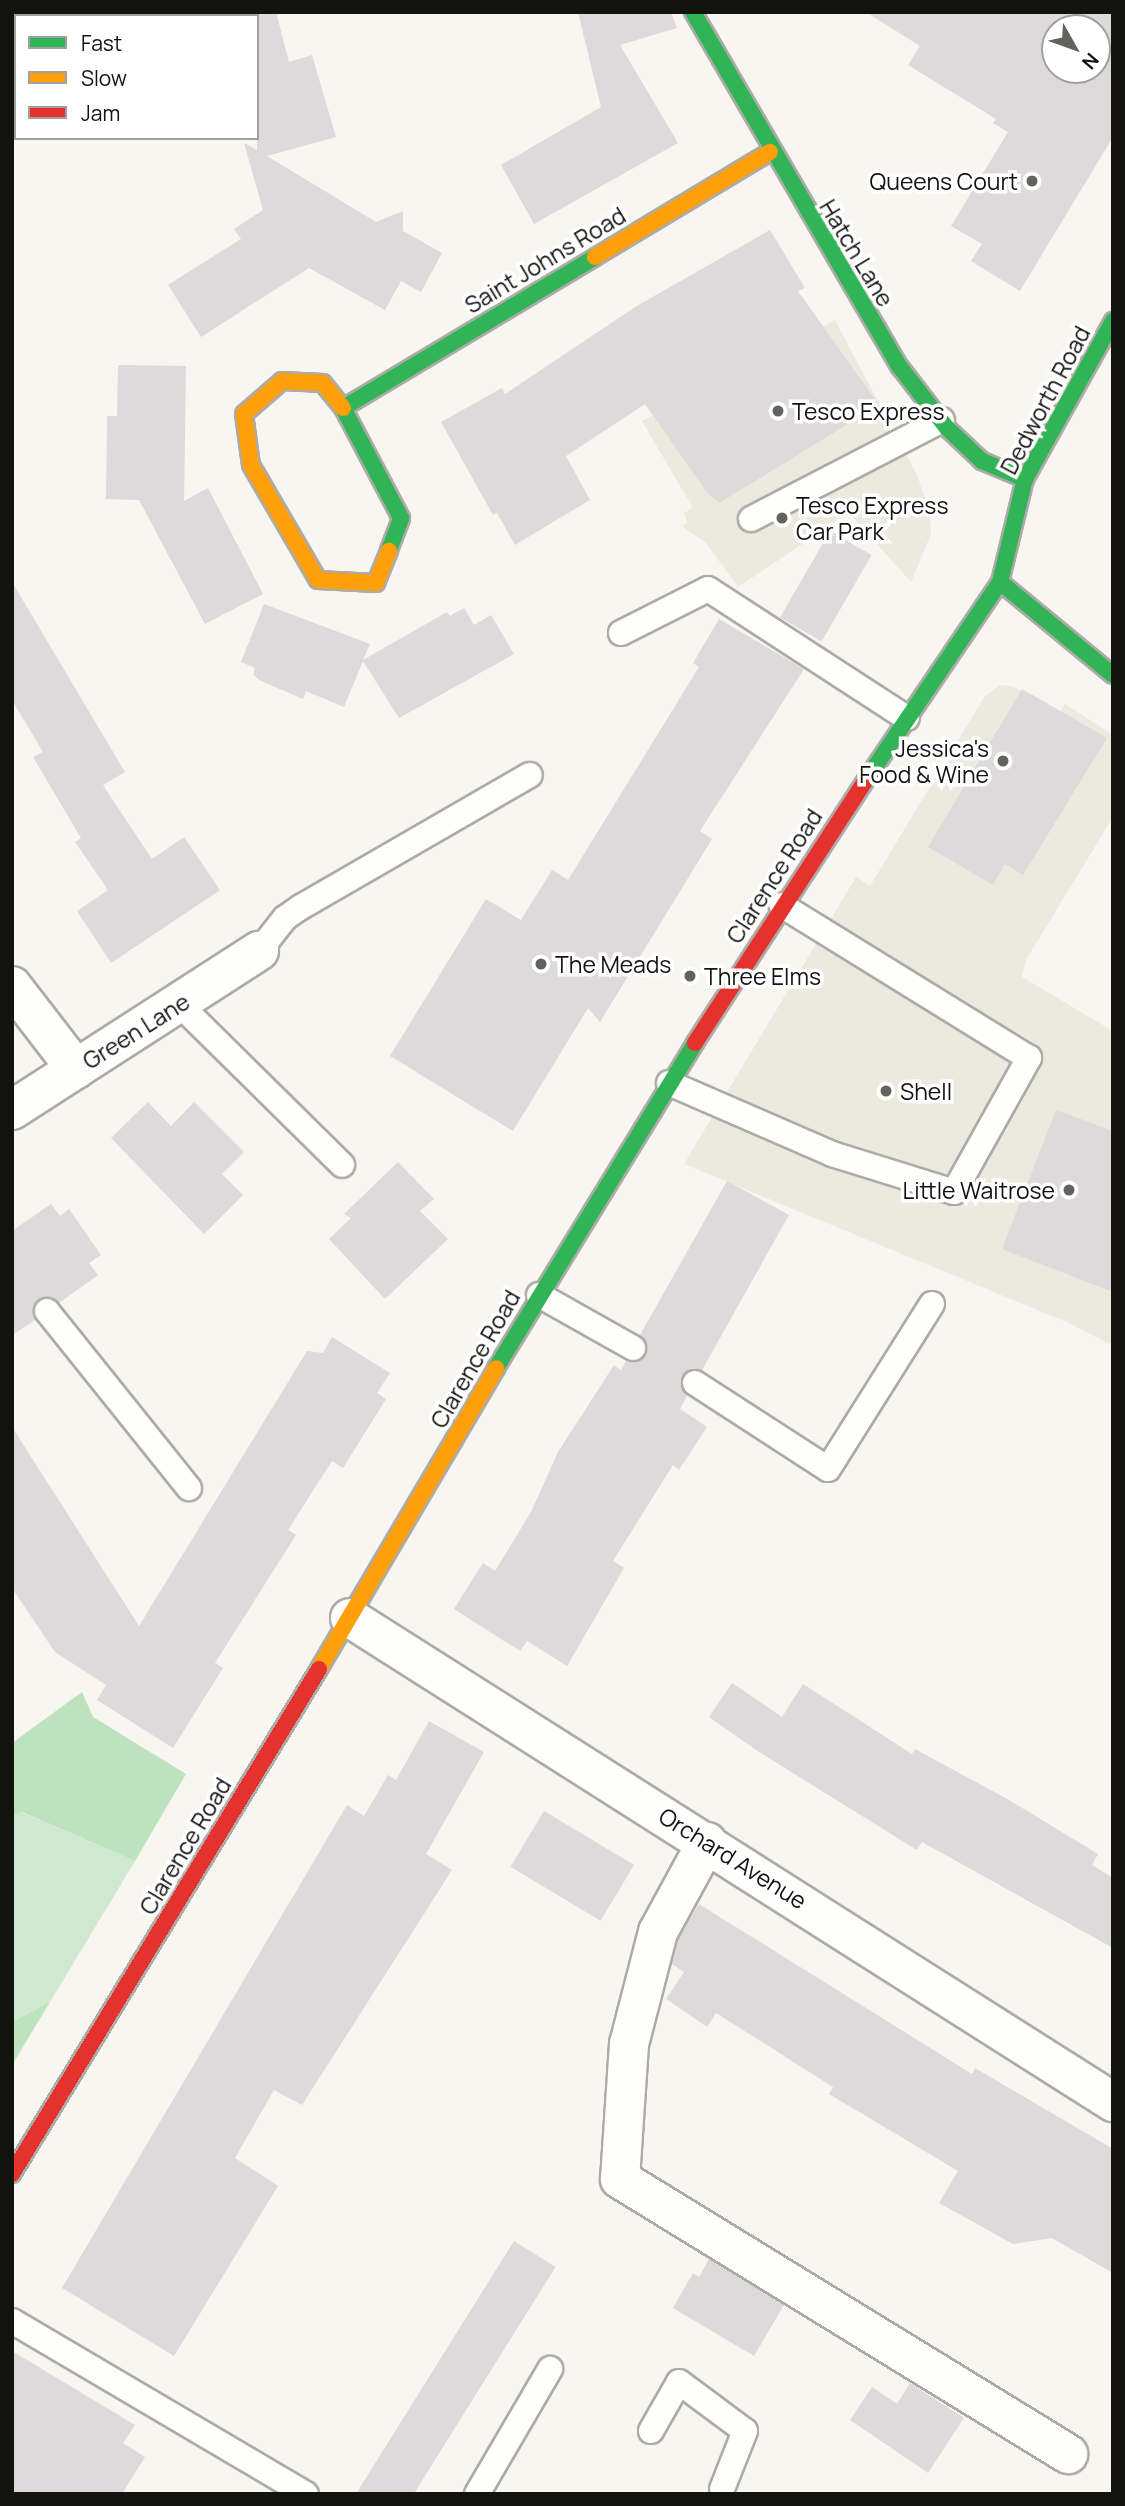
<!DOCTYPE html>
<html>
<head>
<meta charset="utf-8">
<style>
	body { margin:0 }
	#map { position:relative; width:1125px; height:2506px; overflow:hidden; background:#f7f6f1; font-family:Manrope,sans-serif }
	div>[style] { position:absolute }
	.built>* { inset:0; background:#ece9df }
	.green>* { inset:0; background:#d0e8cf }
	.forest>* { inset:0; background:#bde3be }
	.building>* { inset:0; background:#dcdada; transform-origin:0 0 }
	.roads { filter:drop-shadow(2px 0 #acaba8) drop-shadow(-2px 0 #acaba8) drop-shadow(0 2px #acaba8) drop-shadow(0 -2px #acaba8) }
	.lane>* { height:24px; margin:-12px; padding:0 12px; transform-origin:12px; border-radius:12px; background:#fefefd }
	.street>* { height:38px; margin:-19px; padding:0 19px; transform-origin:19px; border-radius:19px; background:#fefefd }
	.fast>* { height:16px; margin:-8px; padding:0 8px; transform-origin:8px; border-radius:8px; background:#30b455 }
	.slow>* { height:16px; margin:-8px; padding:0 8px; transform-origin:8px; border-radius:8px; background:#ff9f0a }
	.jam>* { height:16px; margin:-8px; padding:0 8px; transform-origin:8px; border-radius:8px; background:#e5322d }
	.dots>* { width:19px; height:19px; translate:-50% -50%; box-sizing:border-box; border:4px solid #fff; border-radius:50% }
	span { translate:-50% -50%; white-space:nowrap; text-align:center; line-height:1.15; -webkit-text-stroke:7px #fff; paint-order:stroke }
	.poi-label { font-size:23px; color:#12120f }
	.right { translate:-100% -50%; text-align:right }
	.left { translate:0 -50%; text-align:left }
	.street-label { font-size:23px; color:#12120f }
	.frame { position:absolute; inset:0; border:14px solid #12120f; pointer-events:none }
	.legend { position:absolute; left:14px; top:14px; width:245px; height:126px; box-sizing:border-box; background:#fff; border:2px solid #a0a09f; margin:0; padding:9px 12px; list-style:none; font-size:21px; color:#12120f }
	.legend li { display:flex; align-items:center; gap:14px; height:35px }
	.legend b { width:35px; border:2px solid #a0a09f }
	.north { position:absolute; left:1041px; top:14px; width:70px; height:70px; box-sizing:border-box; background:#fff; border:2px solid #a0a09f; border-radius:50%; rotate:130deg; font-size:19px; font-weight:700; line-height:28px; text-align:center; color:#12120f }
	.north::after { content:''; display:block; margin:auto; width:24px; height:32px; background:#62625e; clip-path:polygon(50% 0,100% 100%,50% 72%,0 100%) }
</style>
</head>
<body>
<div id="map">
	<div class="built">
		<i style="clip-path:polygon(835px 320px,917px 475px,930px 512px,931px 534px,911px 582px,849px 513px,738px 587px,706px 543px,682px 526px,687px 523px,684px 513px,693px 508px,642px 421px)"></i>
		<i style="clip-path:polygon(1000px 685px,1012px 686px,1060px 713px,1065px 704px,1113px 735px,1113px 817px,1026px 960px,1022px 977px,1113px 1031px,1113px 1338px,1109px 1344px,1069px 1323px,684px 1164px,856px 877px,870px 886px,985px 696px)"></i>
	</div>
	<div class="green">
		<i style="clip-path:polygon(21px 1812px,135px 1861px,50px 2002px,12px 2022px,12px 1815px)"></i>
	</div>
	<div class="forest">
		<i style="clip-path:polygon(82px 1692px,93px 1717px,186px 1774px,135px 1861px,22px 1812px,12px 1815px,12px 1743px)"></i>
		<i style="clip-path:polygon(50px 2002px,12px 2065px,12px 2022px)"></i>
	</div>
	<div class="building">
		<i style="clip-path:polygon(257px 12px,276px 12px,289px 62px,312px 55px,336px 137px,267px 156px,376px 222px,403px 211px,403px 231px,442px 253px,421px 292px,401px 281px,385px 310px,309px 268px,201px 337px,168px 285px,241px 239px,234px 229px,263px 210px,244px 143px,257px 150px)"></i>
		<i style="clip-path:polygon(578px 12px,671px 12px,677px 28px,620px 45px,678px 143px,534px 224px,501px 165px,601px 107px)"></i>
		<i style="clip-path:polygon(evenodd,866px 12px,1113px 12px,1113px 137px,1020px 291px,971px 261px,982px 244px,951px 226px,1008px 132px,993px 123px,996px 119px,908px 65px,920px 46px,866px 12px,1055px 28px,1097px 28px,1097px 70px,1055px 70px,1055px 28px)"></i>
		<i style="clip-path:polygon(770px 230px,805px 288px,798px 291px,879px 405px,719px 503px,706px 491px,645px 404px,566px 456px,590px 500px,515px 545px,497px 513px,493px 515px,441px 422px,502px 388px,505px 394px,635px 307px)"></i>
		<i style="clip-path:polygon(118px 365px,186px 366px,184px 501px,208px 488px,263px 594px,205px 624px,139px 500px,106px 499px,107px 416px,117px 416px)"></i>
		<i style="left:830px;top:531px;width:48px;height:100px;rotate:30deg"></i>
		<i style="clip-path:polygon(12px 582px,125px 772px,103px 785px,152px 859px,184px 837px,220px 890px,111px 963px,77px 911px,108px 890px,75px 842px,81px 838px,33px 757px,43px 752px,12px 700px)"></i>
		<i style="clip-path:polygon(264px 604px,370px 644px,363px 660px,447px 612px,450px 616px,464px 608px,474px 625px,491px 615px,514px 654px,399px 718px,363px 661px,344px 707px,306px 691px,303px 699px,259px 680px,253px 674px,255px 668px,241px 662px)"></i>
		<i style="clip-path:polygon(719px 619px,804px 669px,700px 831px,712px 839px,600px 1022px,588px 1008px,513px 1131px,390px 1056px,486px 899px,521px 920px,552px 870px,568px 880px,699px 667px,693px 663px)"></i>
		<i style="clip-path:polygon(1022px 689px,1107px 738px,1023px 875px,1005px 864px,993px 885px,928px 847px)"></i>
		<i style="clip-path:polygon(148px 1102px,171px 1126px,194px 1102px,244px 1152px,222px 1174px,243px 1195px,204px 1234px,111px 1138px)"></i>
		<i style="clip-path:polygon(1056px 1110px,1113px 1131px,1113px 1292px,1002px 1249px)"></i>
		<i style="clip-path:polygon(398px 1162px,434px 1199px,420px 1211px,448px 1239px,385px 1299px,329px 1239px,351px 1218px,344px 1214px)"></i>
		<i style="clip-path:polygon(727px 1181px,789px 1215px,702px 1370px,689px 1370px,682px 1376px,682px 1389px,687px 1396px,680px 1409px,707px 1427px,679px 1470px,673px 1465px,613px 1561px,624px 1568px,567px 1666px,527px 1641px,520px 1651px,454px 1609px,483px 1563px,495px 1571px,531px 1512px,558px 1452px,614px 1365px,621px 1370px,626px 1361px,634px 1363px,646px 1356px,648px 1347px,640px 1335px)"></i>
		<i style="clip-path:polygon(51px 1204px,60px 1216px,69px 1209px,101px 1255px,89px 1263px,98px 1275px,59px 1303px,52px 1297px,38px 1299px,33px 1306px,35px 1320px,12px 1335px,12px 1231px)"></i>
		<i style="clip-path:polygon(332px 1337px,390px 1373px,377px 1393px,386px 1399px,343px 1468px,332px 1461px,288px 1530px,296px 1535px,215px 1663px,223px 1668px,173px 1748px,97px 1700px,106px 1685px,55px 1652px,12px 1588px,12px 1427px,139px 1626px,307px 1351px,323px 1353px)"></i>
		<i style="clip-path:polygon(732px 1683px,782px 1717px,803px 1684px,912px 1754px,915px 1749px,1009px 1800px,1098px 1854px,1092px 1865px,1113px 1878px,1113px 1948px,922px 1842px,917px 1850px,759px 1752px,709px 1717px)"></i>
		<i style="clip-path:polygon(429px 1721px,484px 1752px,426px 1854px,452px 1870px,302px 2105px,274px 2090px,235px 2158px,278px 2186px,174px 2356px,62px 2288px,347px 1805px,364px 1816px,388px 1775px,396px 1780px)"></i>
		<i style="left:544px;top:1811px;width:105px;height:65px;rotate:31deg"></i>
		<i style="clip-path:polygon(699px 1904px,972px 2074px,975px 2068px,1113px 2149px,1113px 2273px,1052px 2238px,1013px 2244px,939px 2203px,958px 2171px,829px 2094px,833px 2087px,716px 2013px,707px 2027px,666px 1999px,684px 1972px,672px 1964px,678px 1940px)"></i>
		<i style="left:514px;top:2241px;width:49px;height:300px;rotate:32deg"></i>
		<i style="clip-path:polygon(709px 2259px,784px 2305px,754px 2356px,673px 2308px,693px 2273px,699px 2277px)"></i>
		<i style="clip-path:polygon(12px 2351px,135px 2425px,123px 2443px,145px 2457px,122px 2494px,12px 2494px)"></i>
		<i style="clip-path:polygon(910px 2383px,964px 2418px,928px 2473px,850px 2420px,872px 2387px,897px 2404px)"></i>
	</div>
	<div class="roads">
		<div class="lane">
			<i style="left:46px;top:12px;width:14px;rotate:17deg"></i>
			<i style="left:751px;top:519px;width:215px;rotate:-27.4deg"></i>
			<i style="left:621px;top:633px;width:97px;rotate:-26.8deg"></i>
			<i style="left:708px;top:589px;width:237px;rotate:33deg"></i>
			<i style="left:259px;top:951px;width:42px;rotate:-51.8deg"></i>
			<i style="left:285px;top:918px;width:19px;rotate:-35deg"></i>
			<i style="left:301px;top:907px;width:264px;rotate:-30deg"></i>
			<i style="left:179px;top:1004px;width:229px;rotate:44.6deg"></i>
			<i style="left:669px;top:1083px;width:178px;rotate:23.5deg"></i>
			<i style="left:832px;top:1154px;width:128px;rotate:17.3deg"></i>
			<i style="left:954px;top:1192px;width:154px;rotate:-60.8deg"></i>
			<i style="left:1029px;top:1058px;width:291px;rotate:-148.3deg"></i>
			<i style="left:539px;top:1295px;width:108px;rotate:29.4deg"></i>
			<i style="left:47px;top:1311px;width:227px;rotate:51.3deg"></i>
			<i style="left:695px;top:1383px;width:158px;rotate:32.9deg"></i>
			<i style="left:828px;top:1469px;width:195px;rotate:-57.8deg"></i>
			<i style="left:12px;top:2321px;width:341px;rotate:30.5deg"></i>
			<i style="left:651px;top:2431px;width:56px;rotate:-60.3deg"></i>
			<i style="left:679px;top:2382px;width:82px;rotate:36.6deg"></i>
			<i style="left:745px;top:2431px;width:62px;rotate:111.6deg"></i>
			<i style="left:477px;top:2494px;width:145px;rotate:-59.7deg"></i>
		</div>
		<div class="street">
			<i style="left:12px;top:986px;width:105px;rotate:52.4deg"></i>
			<i style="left:12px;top:1110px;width:294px;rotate:-32.8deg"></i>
			<i style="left:350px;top:1618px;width:904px;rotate:32.39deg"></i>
			<i style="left:707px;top:1842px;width:102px;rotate:118.6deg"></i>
			<i style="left:658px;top:1932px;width:116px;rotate:104.5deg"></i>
			<i style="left:629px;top:2044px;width:135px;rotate:93.8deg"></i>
			<i style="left:620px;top:2179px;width:526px;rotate:31.54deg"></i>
		</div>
		<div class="fast">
			<i style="left:693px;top:12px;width:411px;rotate:59.8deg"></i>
			<i style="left:900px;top:367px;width:77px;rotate:52.4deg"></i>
			<i style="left:947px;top:428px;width:48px;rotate:43.3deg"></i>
			<i style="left:982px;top:461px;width:47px;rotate:22.7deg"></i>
			<i style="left:389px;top:550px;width:34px;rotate:-69deg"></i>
			<i style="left:401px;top:518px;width:124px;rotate:-117.8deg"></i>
			<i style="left:343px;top:408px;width:294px;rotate:-30.9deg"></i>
			<i style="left:1000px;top:582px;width:146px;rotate:39.5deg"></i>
			<i style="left:870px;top:774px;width:232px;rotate:-55.9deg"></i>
			<i style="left:1000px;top:582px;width:106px;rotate:-76.4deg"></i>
			<i style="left:1025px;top:479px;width:181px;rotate:-60.9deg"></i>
			<i style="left:496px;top:1368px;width:381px;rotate:-58.5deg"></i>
		</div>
		<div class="slow">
			<i style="left:595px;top:257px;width:204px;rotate:-31deg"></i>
			<i style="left:343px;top:408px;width:32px;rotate:-129deg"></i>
			<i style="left:323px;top:383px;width:41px;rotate:-177.2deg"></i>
			<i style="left:282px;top:381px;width:50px;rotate:139deg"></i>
			<i style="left:244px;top:414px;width:51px;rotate:82.2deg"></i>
			<i style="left:251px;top:465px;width:133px;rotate:59.8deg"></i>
			<i style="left:318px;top:580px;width:58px;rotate:3deg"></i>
			<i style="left:376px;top:583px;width:35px;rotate:-68deg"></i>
			<i style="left:319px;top:1669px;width:349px;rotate:-59.5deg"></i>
		</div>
		<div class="jam">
			<i style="left:695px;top:1043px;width:321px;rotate:-57deg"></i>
			<i style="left:12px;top:2174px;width:591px;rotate:-58.7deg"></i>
		</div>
	</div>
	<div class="dots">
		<i style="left:1032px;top:181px;background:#62625e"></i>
		<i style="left:778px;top:411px;background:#62625e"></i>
		<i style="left:782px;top:518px;background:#62625e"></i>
		<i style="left:1003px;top:761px;background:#62625e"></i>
		<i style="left:541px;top:964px;background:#62625e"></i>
		<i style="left:690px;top:976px;background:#62625e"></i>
		<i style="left:886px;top:1091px;background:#62625e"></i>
		<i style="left:1069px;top:1190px;background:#62625e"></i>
	</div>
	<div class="poi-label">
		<span class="right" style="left:1018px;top:181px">Queens Court</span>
		<span class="left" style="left:792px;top:411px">Tesco Express</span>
		<span class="left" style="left:796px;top:518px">Tesco Express<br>Car Park</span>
		<span class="right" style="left:989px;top:761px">Jessica's<br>Food &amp; Wine</span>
		<span class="left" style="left:555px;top:964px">The Meads</span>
		<span class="left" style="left:704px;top:976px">Three Elms</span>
		<span class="left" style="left:900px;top:1091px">Shell</span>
		<span class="right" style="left:1055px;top:1190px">Little Waitrose</span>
	</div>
	<div class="street-label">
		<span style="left:857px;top:253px;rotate:59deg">Hatch Lane</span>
		<span style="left:545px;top:260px;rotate:-31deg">Saint Johns Road</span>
		<span style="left:1045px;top:400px;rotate:-62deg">Dedworth Road</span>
		<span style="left:774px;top:876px;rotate:-57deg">Clarence Road</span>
		<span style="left:136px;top:1031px;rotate:-32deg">Green Lane</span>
		<span style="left:475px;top:1359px;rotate:-60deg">Clarence Road</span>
		<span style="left:185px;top:1846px;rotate:-59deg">Clarence Road</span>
		<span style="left:733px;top:1858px;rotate:32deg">Orchard Avenue</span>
	</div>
	<div class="frame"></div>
	<ul class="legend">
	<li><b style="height:9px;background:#30b455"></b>Fast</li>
	<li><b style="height:9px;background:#ff9f0a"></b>Slow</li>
	<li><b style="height:9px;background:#e5322d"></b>Jam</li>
	</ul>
	<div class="north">N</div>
</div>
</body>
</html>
